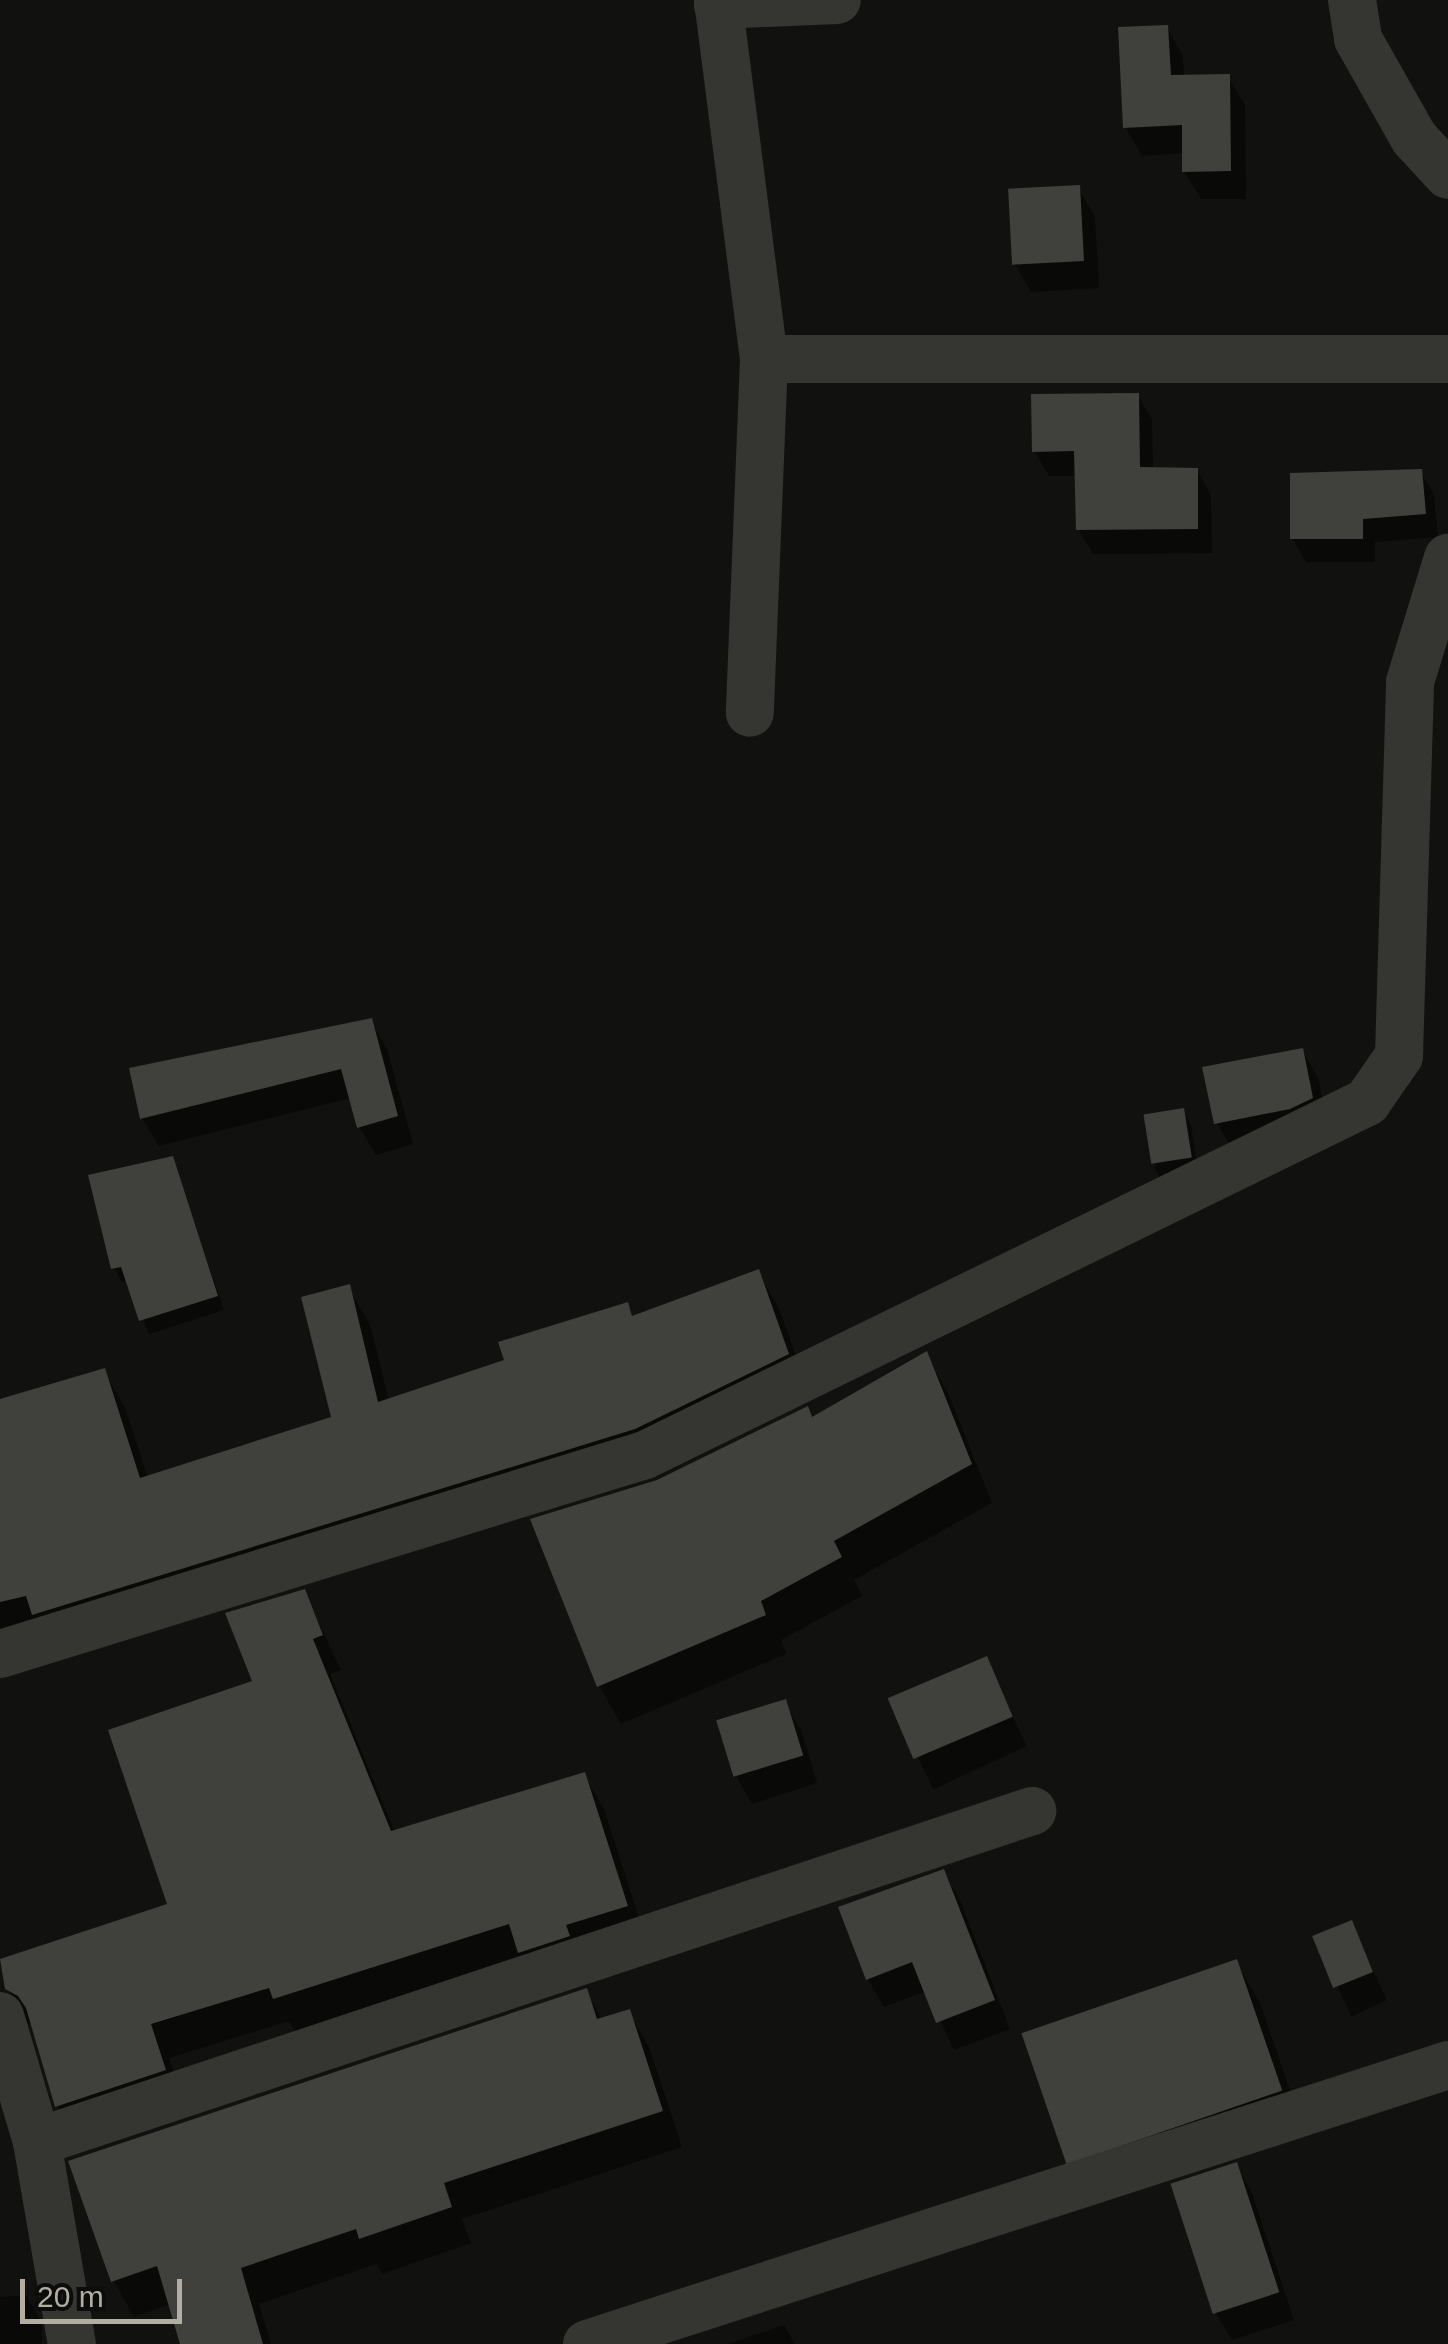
<!DOCTYPE html>
<html>
<head>
<meta charset="utf-8">
<style>
	body { margin:0 }
	#map { position:relative; width:1448px; height:2344px; overflow:hidden; background:#111110; font-family:Helvetica,sans-serif }
	div>[style] { position:absolute }
	.shadow>* { inset:0; background:#0007; transform-origin:0 0 }
	.building>* { inset:0; background:#40413c; transform-origin:0 0 }
	.minor>* { height:48px; margin:-24px; padding:0 24px; transform-origin:24px; border-radius:24px; background:#353531 }
	span { translate:-50% -50%; white-space:nowrap; text-align:center; line-height:1.15; -webkit-text-stroke:8px #0b0c0b; paint-order:stroke }
	.scale { position:absolute; left:20px; top:2279px; width:162px; height:45px; box-sizing:border-box; border:5px solid #b1afa1; border-top:0; padding-left:12px; font-size:30px; line-height:35px; white-space:nowrap; color:#b1afa1; -webkit-text-stroke:8px #0b0c0b; paint-order:stroke }
</style>
</head>
<body>
<div id="map">
	<div class="shadow">
		<i style="clip-path:polygon(1167px 28px,1183px 56px,1184px 78px,1228px 77px,1245px 105px,1246px 199px,1201px 199px,1184px 171px,1184px 153px,1142px 156px,1126px 128px)"></i>
		<i style="clip-path:polygon(1078px 188px,1095px 216px,1099px 288px,1031px 292px,1015px 264px)"></i>
		<i style="clip-path:polygon(1138px 395px,1152px 420px,1153px 470px,1197px 470px,1211px 495px,1212px 553px,1093px 554px,1078px 529px,1077px 476px,1049px 476px,1034px 451px)"></i>
		<i style="clip-path:polygon(1420px 471px,1434px 495px,1438px 537px,1375px 542px,1375px 562px,1306px 562px,1292px 538px)"></i>
		<i style="clip-path:polygon(371px 1021px,387px 1049px,413px 1144px,376px 1155px,359px 1127px,351px 1098px,159px 1146px,142px 1118px)"></i>
		<i style="clip-path:polygon(1302px 1050px,1318px 1078px,1328px 1126px,1233px 1151px,1217px 1123px)"></i>
		<i style="clip-path:polygon(1183px 1111px,1191px 1125px,1198px 1171px,1162px 1181px,1154px 1167px)"></i>
		<i style="clip-path:polygon(172px 1159px,224px 1310px,149px 1334px,128px 1280px,122px 1282px,114px 1268px)"></i>
		<i style="clip-path:polygon(758px 1272px,779px 1309px,809px 1392px,0 1644px,0 1401px,104px 1371px,125px 1408px,148px 1478px,334px 1419px,348px 1287px,370px 1324px,389px 1401px,507px 1362px,626px 1305px,634px 1318px)"></i>
		<i style="clip-path:polygon(926px 1355px,948px 1393px,992px 1503px,854px 1580px,862px 1596px,781px 1640px,786px 1654px,621px 1724px,599px 1686px,533px 1521px,658px 1482px,813px 1419px)"></i>
		<i style="clip-path:polygon(304px 1592px,341px 1670px,330px 1674px,395px 1833px,584px 1775px,604px 1809px,646px 1940px,295px 2032px,289px 2021px,169px 2058px,184px 2104px,77px 2140px,58px 2106px,34px 2027px,28px 2023px,7px 1988px,0 1962px,170px 1906px,255px 1683px)"></i>
		<i style="left:986px;top:1659px;width:96px;height:103px;rotate:65deg"></i>
		<i style="clip-path:polygon(784px 1702px,801px 1730px,817px 1783px,752px 1804px,736px 1776px)"></i>
		<i style="clip-path:polygon(943px 1872px,960px 1900px,1010px 2029px,954px 2050px,926px 1991px,884px 2007px,868px 1979px)"></i>
		<i style="left:1351px;top:1923px;width:85px;height:39px;rotate:65deg"></i>
		<i style="clip-path:polygon(1236px 1962px,1260px 2003px,1304px 2131px,1095px 2199px,1071px 2158px)"></i>
		<i style="clip-path:polygon(586px 1991px,602px 2020px,629px 2012px,649px 2047px,682px 2147px,462px 2219px,471px 2243px,382px 2274px,376px 2264px,259px 2304px,271px 2344px,182px 2344px,170px 2304px,134px 2317px,114px 2281px,72px 2165px)"></i>
		<i style="clip-path:polygon(1236px 2165px,1252px 2193px,1294px 2320px,1232px 2340px,1215px 2312px,1174px 2185px)"></i>
		<i style="clip-path:polygon(26px 2295px,42px 2323px,42px 2344px,0 2344px,0 2297px)"></i>
		<i style="clip-path:polygon(784px 2325px,795px 2344px,728px 2344px)"></i>
	</div>
	<div class="building">
		<i style="clip-path:polygon(1168px 25px,1171px 75px,1230px 74px,1231px 171px,1182px 172px,1182px 125px,1123px 128px,1118px 27px)"></i>
		<i style="left:1080px;top:185px;width:76px;height:72px;rotate:87deg"></i>
		<i style="clip-path:polygon(1139px 393px,1140px 467px,1198px 468px,1198px 529px,1076px 530px,1074px 451px,1032px 452px,1031px 394px)"></i>
		<i style="clip-path:polygon(1422px 469px,1426px 514px,1363px 519px,1363px 539px,1290px 539px,1290px 473px)"></i>
		<i style="clip-path:polygon(372px 1018px,398px 1116px,357px 1128px,341px 1069px,140px 1119px,129px 1068px)"></i>
		<i style="clip-path:polygon(1303px 1048px,1313px 1098px,1290px 1109px,1214px 1124px,1202px 1067px)"></i>
		<i style="left:1184px;top:1108px;width:50px;height:41px;rotate:81deg"></i>
		<i style="clip-path:polygon(173px 1156px,218px 1296px,139px 1321px,121px 1267px,111px 1269px,88px 1175px)"></i>
		<i style="clip-path:polygon(759px 1269px,789px 1354px,635px 1429px,32px 1615px,26px 1596px,0 1602px,0 1399px,105px 1368px,140px 1478px,331px 1417px,301px 1297px,350px 1284px,378px 1402px,504px 1360px,498px 1342px,628px 1302px,632px 1316px)"></i>
		<i style="clip-path:polygon(927px 1351px,972px 1464px,834px 1541px,842px 1557px,761px 1601px,766px 1615px,597px 1687px,530px 1519px,657px 1480px,808px 1406px,812px 1417px)"></i>
		<i style="clip-path:polygon(305px 1589px,323px 1635px,313px 1639px,391px 1831px,585px 1772px,628px 1906px,566px 1925px,570px 1936px,518px 1953px,509px 1924px,273px 1999px,269px 1988px,151px 2024px,166px 2070px,55px 2107px,26px 2008px,18px 1996px,5px 1989px,0 1959px,167px 1904px,108px 1730px,252px 1681px,225px 1613px)"></i>
		<i style="left:987px;top:1656px;width:66px;height:108px;rotate:67deg"></i>
		<i style="left:786px;top:1699px;width:59px;height:73px;rotate:73deg"></i>
		<i style="clip-path:polygon(944px 1869px,995px 2000px,936px 2023px,912px 1962px,866px 1980px,838px 1907px)"></i>
		<i style="left:1352px;top:1920px;width:56px;height:43px;rotate:68deg"></i>
		<i style="left:1237px;top:1959px;width:139px;height:228px;rotate:71deg"></i>
		<i style="clip-path:polygon(587px 1988px,597px 2019px,630px 2009px,663px 2111px,444px 2183px,452px 2207px,359px 2239px,356px 2229px,241px 2268px,263px 2344px,180px 2344px,157px 2266px,111px 2282px,68px 2161px)"></i>
		<i style="left:1237px;top:2162px;width:137px;height:70px;rotate:72deg"></i>
	</div>
	<div class="minor">
		<i style="left:718px;top:0;width:362px;rotate:82.7deg"></i>
		<i style="left:764px;top:359px;width:354px;rotate:92.3deg"></i>
		<i style="left:1352px;top:0;width:39px;rotate:81deg"></i>
		<i style="left:1358px;top:39px;width:114px;rotate:60.5deg"></i>
		<i style="left:1414px;top:138px;width:50px;rotate:47.4deg"></i>
		<i style="left:718px;top:5px;width:119px;rotate:-2.4deg"></i>
		<i style="left:764px;top:359px;width:684px"></i>
		<i style="left:0;top:1654px;width:675px;rotate:-17.15deg"></i>
		<i style="left:645px;top:1455px;width:804px;rotate:-26.05deg"></i>
		<i style="left:1367px;top:1102px;width:56px;rotate:-55.2deg"></i>
		<i style="left:1399px;top:1056px;width:374px;rotate:-88.3deg"></i>
		<i style="left:1410px;top:682px;width:130px;rotate:-73deg"></i>
		<i style="left:0;top:2016px;width:131px;rotate:73.6deg"></i>
		<i style="left:37px;top:2142px;width:205px;rotate:80.2deg"></i>
		<i style="left:37px;top:2142px;width:1049px;rotate:-18.4deg"></i>
		<i style="left:587px;top:2344px;width:905px;rotate:-17.95deg"></i>
	</div>
	<div class="scale">20 m</div>
</div>
</body>
</html>
